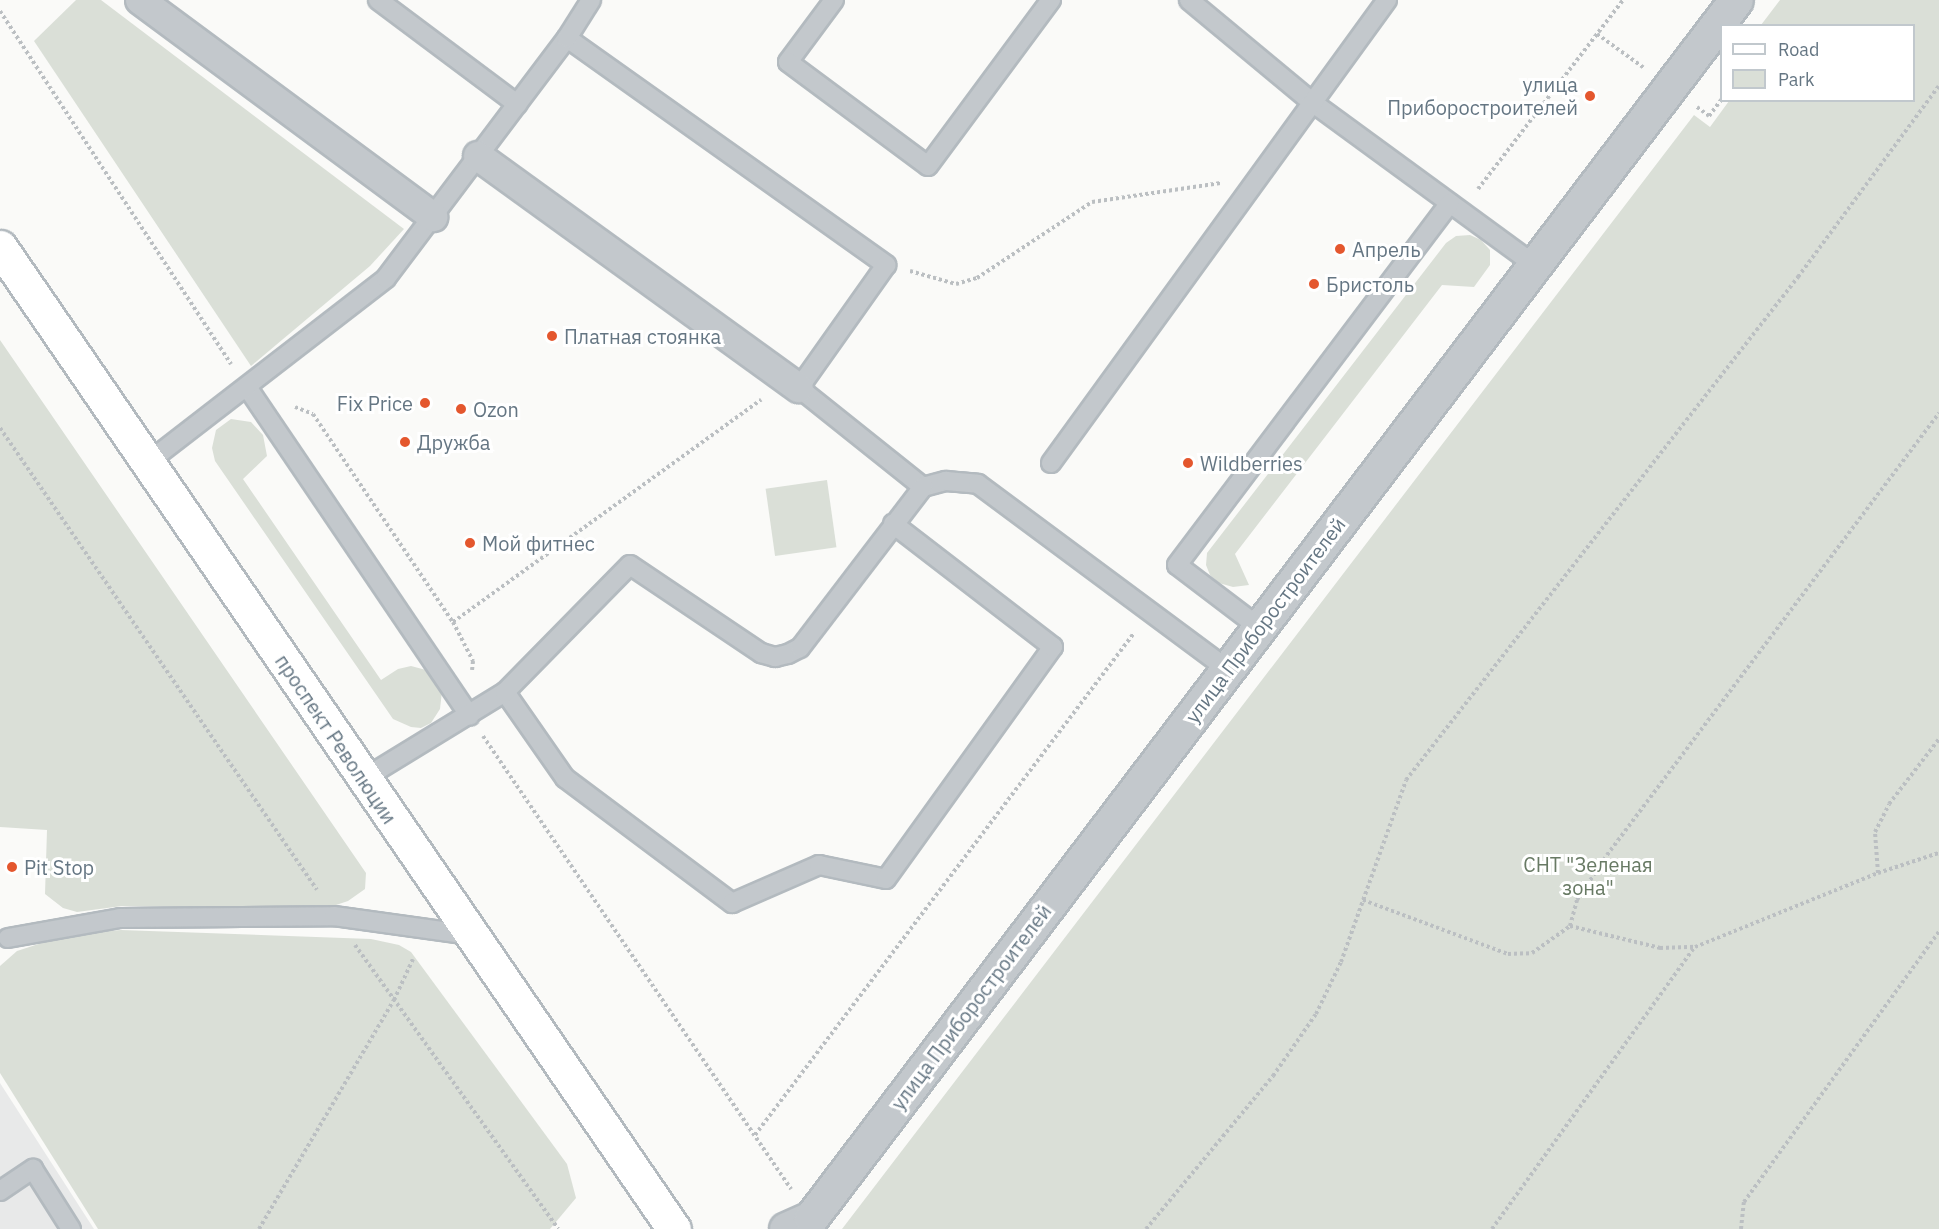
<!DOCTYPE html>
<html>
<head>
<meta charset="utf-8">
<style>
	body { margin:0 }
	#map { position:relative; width:1939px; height:1229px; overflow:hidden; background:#fafaf8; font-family:"IBM Plex Sans",sans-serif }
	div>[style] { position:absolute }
	.built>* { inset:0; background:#e8e9e9 }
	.green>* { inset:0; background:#dadfd7; transform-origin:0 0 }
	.path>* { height:4px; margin-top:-2px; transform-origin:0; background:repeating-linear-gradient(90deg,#bbbfc2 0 3px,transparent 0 6px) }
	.roads { filter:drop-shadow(2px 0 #b3babf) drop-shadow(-2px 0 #b3babf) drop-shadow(0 2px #b3babf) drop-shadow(0 -2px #b3babf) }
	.service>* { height:18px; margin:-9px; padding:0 9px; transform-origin:9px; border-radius:9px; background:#c3c8cc }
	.pedestrian>* { height:28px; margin:-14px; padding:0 14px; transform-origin:14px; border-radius:14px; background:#c3c8cc }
	.tertiary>* { height:33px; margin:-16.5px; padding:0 16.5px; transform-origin:16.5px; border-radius:16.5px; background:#c3c8cc }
	.secondary>* { height:33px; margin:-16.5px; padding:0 16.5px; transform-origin:16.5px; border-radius:16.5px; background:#fff }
	.dots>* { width:16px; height:16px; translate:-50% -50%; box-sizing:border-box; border:3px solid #fff; border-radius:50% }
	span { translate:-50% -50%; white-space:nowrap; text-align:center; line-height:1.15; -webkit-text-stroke:6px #fff; paint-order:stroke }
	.poi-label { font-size:20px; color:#657683 }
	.right { translate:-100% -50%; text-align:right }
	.left { translate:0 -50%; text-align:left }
	.street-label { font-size:20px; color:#657683 }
	.park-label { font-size:20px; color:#687a64 }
	.legend { position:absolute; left:1720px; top:24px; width:195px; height:78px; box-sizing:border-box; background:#fff; border:2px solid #c1c8cd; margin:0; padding:8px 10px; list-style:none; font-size:18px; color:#657683 }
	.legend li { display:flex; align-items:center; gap:12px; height:30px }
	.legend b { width:30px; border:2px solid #c1c8cd }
</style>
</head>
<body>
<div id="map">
	<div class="built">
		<i style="clip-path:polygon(0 1083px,94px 1229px,0 1229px)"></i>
	</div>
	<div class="green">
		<i style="clip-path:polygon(76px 0,101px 0,404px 229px,370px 266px,251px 366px,34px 41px)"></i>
		<i style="clip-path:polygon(1780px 0,1939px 0,1939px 1229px,842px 1229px,1694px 115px,1710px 127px,1729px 101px,1914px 100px,1914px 26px,1761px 25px)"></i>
		<i style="clip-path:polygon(1470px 235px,1481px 240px,1490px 250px,1490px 265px,1474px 287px,1442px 285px,1235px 554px,1249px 585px,1233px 587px,1219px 583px,1210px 575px,1206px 565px,1207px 553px,1446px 243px,1456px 236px)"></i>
		<i style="clip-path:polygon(0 340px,366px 873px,365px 889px,348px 901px,324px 909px,122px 906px,77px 912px,63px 908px,45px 894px,47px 830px,0 827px)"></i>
		<i style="clip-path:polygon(231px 419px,251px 422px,263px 435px,267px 456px,243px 479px,381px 680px,398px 669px,411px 666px,426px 670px,439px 682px,442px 691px,440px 709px,431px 723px,421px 728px,411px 727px,393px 719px,215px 461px,212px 448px,216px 430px)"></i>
		<i style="left:827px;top:480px;width:68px;height:62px;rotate:82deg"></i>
		<i style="clip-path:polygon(121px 930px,371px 939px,399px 945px,411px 952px,567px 1164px,576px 1198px,550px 1229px,98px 1229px,0 1073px,0 966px,17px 951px,51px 940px,83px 933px)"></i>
	</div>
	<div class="path">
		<i style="left:0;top:11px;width:422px;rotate:56.8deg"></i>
		<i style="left:1597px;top:34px;width:57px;rotate:35.7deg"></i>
		<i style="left:1697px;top:107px;width:15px;rotate:37deg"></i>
		<i style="left:1709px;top:116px;width:21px;rotate:-53deg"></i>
		<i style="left:1478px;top:189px;width:238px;rotate:-52.5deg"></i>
		<i style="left:910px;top:271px;width:48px;rotate:15.8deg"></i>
		<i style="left:956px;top:284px;width:22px;rotate:-16deg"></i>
		<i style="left:977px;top:278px;width:138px;rotate:-33.5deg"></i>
		<i style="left:1092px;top:202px;width:130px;rotate:-8.4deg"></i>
		<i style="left:295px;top:407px;width:19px;rotate:21deg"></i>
		<i style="left:313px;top:414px;width:251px;rotate:56.1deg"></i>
		<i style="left:453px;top:622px;width:44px;rotate:62.9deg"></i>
		<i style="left:473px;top:661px;width:9px;rotate:96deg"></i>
		<i style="left:0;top:428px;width:560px;rotate:55.54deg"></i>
		<i style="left:453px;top:622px;width:380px;rotate:-35.8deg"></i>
		<i style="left:483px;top:736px;width:548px;rotate:55.79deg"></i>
		<i style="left:1878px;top:873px;width:41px;rotate:-94.2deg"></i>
		<i style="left:1875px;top:832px;width:31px;rotate:-63deg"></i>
		<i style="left:1889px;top:804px;width:82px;rotate:-52.4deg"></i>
		<i style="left:1363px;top:900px;width:155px;rotate:20.4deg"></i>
		<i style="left:1508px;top:954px;width:24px;rotate:-2deg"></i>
		<i style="left:1532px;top:953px;width:47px;rotate:-35.4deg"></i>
		<i style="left:1570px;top:926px;width:93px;rotate:13.7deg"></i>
		<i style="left:1660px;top:948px;width:35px;rotate:-2deg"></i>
		<i style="left:1695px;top:947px;width:197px;rotate:-22deg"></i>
		<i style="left:1878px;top:873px;width:64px;rotate:-18.2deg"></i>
		<i style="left:1570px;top:926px;width:27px;rotate:-75deg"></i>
		<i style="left:1577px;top:900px;width:54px;rotate:-56.3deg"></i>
		<i style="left:1607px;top:855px;width:553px;rotate:-53.09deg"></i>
		<i style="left:355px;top:945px;width:349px;rotate:54.4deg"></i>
		<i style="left:755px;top:1135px;width:629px;rotate:-52.95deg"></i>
		<i style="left:259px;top:1229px;width:266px;rotate:-59.5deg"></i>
		<i style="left:394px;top:1000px;width:45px;rotate:-65.1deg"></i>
		<i style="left:1146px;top:1229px;width:199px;rotate:-50.3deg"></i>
		<i style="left:1273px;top:1076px;width:75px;rotate:-55.3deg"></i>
		<i style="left:1316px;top:1014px;width:58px;rotate:-64.3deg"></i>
		<i style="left:1341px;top:962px;width:193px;rotate:-70.3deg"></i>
		<i style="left:1406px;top:780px;width:638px;rotate:-52.07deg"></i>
		<i style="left:1798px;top:277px;width:237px;rotate:-53.6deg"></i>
		<i style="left:1492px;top:1229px;width:347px;rotate:-54.3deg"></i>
		<i style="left:1741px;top:1229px;width:27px;rotate:-84deg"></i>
		<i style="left:1744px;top:1202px;width:333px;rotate:-54.2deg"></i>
	</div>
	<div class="roads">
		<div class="service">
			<i style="left:378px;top:0;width:174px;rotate:36.8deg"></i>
			<i style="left:834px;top:0;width:77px;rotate:126.6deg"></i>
			<i style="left:788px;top:62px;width:174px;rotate:36.6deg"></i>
			<i style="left:928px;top:166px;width:207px;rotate:-53.5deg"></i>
			<i style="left:1189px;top:0;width:160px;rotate:39.7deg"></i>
			<i style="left:1312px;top:102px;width:276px;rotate:36.2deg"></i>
			<i style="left:567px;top:38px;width:392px;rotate:35.4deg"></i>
			<i style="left:886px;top:265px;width:151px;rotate:125.3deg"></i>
			<i style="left:799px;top:388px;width:159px;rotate:38.6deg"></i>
			<i style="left:923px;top:487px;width:24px;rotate:-15deg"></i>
			<i style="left:946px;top:481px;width:32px;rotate:5deg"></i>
			<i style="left:978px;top:484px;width:312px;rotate:36.6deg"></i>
			<i style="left:247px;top:387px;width:397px;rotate:55.9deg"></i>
			<i style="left:147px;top:463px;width:302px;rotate:-37.7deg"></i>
			<i style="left:386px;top:278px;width:301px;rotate:-53deg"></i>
			<i style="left:567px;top:38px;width:45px;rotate:-57.7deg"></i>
			<i style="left:1051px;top:463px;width:572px;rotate:-54.03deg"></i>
			<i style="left:1260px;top:628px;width:104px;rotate:-142.8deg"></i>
			<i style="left:1177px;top:565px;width:453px;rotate:-53deg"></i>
			<i style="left:505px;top:692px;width:105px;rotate:55.1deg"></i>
			<i style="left:565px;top:778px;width:209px;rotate:36.8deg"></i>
			<i style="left:732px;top:903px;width:95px;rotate:-23.6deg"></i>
			<i style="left:819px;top:865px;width:68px;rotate:11.8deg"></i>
			<i style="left:886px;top:879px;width:286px;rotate:-54.3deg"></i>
			<i style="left:1053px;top:647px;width:202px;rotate:-142.4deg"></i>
			<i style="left:363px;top:779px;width:167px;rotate:-31.5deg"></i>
			<i style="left:505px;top:692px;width:178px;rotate:-45.5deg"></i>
			<i style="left:630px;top:565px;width:158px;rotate:33.9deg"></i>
			<i style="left:761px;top:653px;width:15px;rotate:16deg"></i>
			<i style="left:775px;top:657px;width:13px;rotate:-13deg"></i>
			<i style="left:788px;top:654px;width:13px;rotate:-27deg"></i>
			<i style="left:800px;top:648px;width:203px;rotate:-52.6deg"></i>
			<i style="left:8px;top:938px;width:114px;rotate:-10.1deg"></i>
			<i style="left:120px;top:918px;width:214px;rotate:-0.5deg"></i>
			<i style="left:334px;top:916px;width:138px;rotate:7.9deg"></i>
			<i style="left:0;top:1191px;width:40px;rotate:-34deg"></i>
			<i style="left:33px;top:1169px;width:71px;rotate:57.7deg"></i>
		</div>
		<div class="pedestrian">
			<i style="left:140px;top:0;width:365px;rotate:36.5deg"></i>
			<i style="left:478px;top:156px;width:396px;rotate:35.9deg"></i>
		</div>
		<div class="tertiary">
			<i style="left:786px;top:1229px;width:27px;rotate:-24deg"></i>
			<i style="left:811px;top:1218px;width:1529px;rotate:-52.79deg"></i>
		</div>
		<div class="secondary">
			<i style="left:0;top:247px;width:1191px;rotate:55.54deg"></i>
		</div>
	</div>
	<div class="dots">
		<i style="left:1590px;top:96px;background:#e4572e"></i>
		<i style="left:1340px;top:249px;background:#e4572e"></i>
		<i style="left:1314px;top:284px;background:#e4572e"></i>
		<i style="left:552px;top:336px;background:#e4572e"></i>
		<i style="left:425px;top:403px;background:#e4572e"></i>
		<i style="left:461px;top:409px;background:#e4572e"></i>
		<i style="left:405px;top:442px;background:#e4572e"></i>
		<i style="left:1188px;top:463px;background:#e4572e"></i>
		<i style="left:470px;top:543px;background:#e4572e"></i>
		<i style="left:12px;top:867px;background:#e4572e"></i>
	</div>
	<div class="poi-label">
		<span class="right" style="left:1578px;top:96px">улица<br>Приборостроителей</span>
		<span class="left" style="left:1352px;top:249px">Апрель</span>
		<span class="left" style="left:1326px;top:284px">Бристоль</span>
		<span class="left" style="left:564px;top:336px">Платная стоянка</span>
		<span class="right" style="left:413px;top:403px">Fix Price</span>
		<span class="left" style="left:473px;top:409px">Ozon</span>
		<span class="left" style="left:417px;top:442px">Дружба</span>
		<span class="left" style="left:1200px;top:463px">Wildberries</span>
		<span class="left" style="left:482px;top:543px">Мой фитнес</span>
		<span class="left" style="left:24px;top:867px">Pit Stop</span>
	</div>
	<div class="street-label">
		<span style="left:1265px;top:620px;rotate:-53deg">улица Приборостроителей</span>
		<span style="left:336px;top:739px;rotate:56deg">проспект Революции</span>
		<span style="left:971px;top:1007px;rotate:-53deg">улица Приборостроителей</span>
	</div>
	<div class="park-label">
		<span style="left:1588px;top:876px">СНТ "Зеленая<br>зона"</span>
	</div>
	<ul class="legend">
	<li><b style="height:8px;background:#fff"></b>Road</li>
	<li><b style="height:16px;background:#dadfd7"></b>Park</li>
	</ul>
</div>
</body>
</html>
